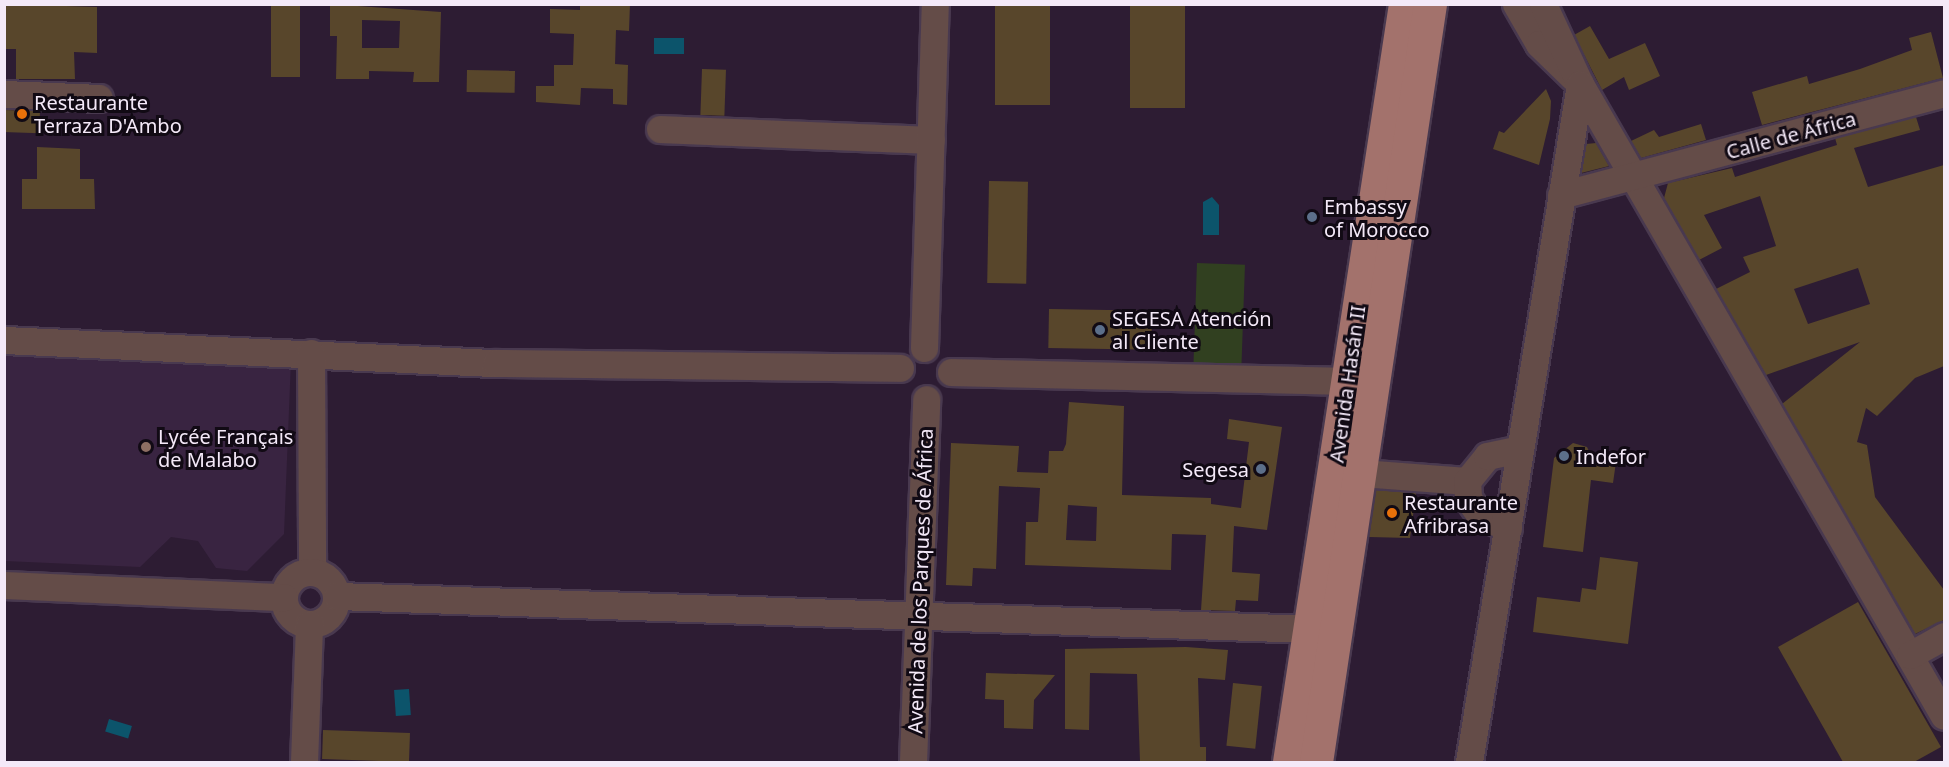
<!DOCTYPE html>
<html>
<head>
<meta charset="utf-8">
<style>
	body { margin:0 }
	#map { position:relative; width:1949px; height:767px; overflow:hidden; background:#2d1c33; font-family:"Noto Sans",sans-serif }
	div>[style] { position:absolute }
	.built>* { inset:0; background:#392441 }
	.green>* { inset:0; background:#314020; transform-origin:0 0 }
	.water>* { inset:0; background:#0c546b; transform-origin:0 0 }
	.building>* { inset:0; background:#58462b; transform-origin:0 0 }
	.roads { filter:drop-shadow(2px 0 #49394f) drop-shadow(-2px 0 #49394f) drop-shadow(0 2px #49394f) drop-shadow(0 -2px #49394f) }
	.minor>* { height:27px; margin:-13.5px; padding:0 13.5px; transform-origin:13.5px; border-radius:13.5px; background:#644c48 }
	.minor>.ring { margin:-13.5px; padding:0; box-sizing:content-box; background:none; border:27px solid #644c48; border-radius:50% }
	.major>* { height:33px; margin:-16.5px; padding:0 16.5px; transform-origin:16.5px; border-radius:16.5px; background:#a3726c }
	.dots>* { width:16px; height:16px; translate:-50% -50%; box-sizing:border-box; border:3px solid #110a14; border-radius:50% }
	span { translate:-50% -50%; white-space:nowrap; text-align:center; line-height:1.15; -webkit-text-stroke:6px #110a14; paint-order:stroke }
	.poi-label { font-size:20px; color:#f4e9f8 }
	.left { translate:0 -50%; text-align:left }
	.right { translate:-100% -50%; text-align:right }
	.street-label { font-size:20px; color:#f4e9f8 }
	.frame { position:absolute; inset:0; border:6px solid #f4e9f8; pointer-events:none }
</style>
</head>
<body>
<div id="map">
	<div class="built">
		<i style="clip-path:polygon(5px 347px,291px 360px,284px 534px,247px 571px,216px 568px,198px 541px,171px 537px,140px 567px,5px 561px)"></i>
	</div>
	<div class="green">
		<i style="left:1197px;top:263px;width:48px;height:104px;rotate:2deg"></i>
	</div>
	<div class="water">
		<i style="left:654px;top:38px;width:30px;height:16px"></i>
		<i style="clip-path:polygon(1212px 197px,1219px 205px,1219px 235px,1203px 235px,1203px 202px)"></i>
		<i style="left:409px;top:689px;width:26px;height:15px;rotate:86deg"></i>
		<i style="left:109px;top:719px;width:24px;height:13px;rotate:17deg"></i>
	</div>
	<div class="building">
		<i style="clip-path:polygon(5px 4px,97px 7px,97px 53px,74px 52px,75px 79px,16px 79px,16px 49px,5px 49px)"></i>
		<i style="left:271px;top:4px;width:29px;height:73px"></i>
		<i style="clip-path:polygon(evenodd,330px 4px,441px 12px,439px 82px,413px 82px,414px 72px,369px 71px,369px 79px,336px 79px,337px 36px,330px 36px,330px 4px,362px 20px,400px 21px,399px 48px,362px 48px,362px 20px)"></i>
		<i style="clip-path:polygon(580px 4px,630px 4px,629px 31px,616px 30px,615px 64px,628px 65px,627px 105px,613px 104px,613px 89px,581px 88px,580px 105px,536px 102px,536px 86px,554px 86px,554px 65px,573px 65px,574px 34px,550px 33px,550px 9px,580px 10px)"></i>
		<i style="left:995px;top:4px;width:55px;height:101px"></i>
		<i style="left:1130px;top:4px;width:55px;height:104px"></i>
		<i style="clip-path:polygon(1590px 26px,1609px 59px,1645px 43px,1660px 76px,1629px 90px,1624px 77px,1602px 90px,1574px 35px)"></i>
		<i style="clip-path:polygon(1931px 32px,1943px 78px,1762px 125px,1752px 92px,1807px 76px,1809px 84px,1860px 69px,1912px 50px,1909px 38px)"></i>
		<i style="left:702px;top:69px;width:24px;height:46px;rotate:2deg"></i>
		<i style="left:467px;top:70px;width:48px;height:22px;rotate:1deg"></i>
		<i style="clip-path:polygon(1546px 89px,1551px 101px,1550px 119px,1539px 165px,1493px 149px,1499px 131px,1504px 133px)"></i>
		<i style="left:4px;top:110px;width:36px;height:22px;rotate:2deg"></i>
		<i style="clip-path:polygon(evenodd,1916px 117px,1920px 130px,1854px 148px,1868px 187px,1944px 165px,1944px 366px,1915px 378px,1877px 416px,1866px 408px,1857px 442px,1867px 445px,1875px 497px,1944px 590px,1944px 620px,1915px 634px,1782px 404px,1860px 342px,1766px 375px,1716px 289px,1750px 272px,1743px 257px,1776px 246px,1760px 196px,1704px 215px,1722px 248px,1699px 260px,1664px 198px,1668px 183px,1732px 168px,1735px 177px,1837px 145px,1835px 138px,1916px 117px,1858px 268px,1870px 304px,1808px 324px,1794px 289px,1858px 268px)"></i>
		<i style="clip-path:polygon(1701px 124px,1706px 140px,1641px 158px,1631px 141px,1654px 130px,1659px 137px)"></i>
		<i style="clip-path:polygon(1596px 143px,1609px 166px,1581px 173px,1586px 144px)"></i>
		<i style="clip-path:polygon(37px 147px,80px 149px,80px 179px,94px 179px,95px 209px,22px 209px,22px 179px,37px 179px)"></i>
		<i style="left:989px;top:181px;width:39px;height:102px;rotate:1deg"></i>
		<i style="left:1049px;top:309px;width:103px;height:39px;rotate:1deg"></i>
		<i style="clip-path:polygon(evenodd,1069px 402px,1124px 406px,1122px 495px,1211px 498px,1211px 504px,1241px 508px,1249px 442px,1227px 439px,1229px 419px,1282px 427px,1267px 530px,1234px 526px,1232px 572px,1260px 574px,1258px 601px,1236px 600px,1235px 611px,1201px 610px,1206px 535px,1172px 534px,1171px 570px,1025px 565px,1026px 522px,1038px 522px,1040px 488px,999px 486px,996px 569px,973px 568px,972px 586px,946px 585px,951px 443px,1019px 446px,1017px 472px,1048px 473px,1049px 451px,1063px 451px,1066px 444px,1069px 402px,1068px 505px,1097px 507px,1096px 541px,1066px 540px,1068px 505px)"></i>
		<i style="clip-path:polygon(1573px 443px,1587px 447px,1593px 459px,1616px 462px,1613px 483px,1591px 480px,1583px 552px,1543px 547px,1554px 458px)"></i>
		<i style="clip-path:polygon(1376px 490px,1416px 493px,1410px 538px,1369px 537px)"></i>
		<i style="clip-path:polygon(1600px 557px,1638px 562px,1628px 644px,1533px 632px,1537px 597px,1580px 602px,1582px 588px,1596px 590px)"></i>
		<i style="clip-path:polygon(1858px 602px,1941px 747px,1914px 762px,1843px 762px,1778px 647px)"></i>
		<i style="clip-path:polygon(1186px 647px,1228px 650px,1225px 680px,1198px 678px,1200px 747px,1206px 747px,1206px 762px,1140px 762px,1137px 674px,1090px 673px,1089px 730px,1065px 729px,1065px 649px)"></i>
		<i style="clip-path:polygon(986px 673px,1055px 675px,1034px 700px,1033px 729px,1004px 728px,1004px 700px,985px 699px)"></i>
		<i style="left:1233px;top:683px;width:29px;height:63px;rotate:6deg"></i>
		<i style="left:410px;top:733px;width:29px;height:87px;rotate:92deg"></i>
	</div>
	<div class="roads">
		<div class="minor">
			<i style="left:1516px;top:4px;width:46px;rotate:60.1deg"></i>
			<i style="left:1539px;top:44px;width:47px;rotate:44.1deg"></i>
			<i style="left:1543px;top:4px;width:88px;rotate:65.2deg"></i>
			<i style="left:1580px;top:84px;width:729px;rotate:60.06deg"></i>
			<i style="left:4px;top:94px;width:95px;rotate:2.4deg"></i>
			<i style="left:660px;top:129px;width:271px;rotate:2.3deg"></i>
			<i style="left:1561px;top:195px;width:396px;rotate:-14.9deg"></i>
			<i style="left:4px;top:340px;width:493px;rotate:2.7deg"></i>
			<i style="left:496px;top:363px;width:404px;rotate:0.7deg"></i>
			<i style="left:924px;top:348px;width:344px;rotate:-88.2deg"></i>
			<i style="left:311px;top:353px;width:219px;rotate:89.7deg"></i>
			<i style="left:951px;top:372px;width:396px;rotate:1.3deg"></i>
			<i style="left:1361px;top:473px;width:106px;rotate:4.3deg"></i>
			<i style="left:1508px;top:528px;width:32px;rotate:-154deg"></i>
			<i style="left:1479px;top:514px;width:19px;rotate:-125deg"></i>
			<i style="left:1468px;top:498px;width:17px;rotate:-93deg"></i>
			<i style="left:1467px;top:481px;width:32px;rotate:-51deg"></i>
			<i style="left:1487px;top:456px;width:33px;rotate:-12deg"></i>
			<i class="ring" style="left:284px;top:572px;width:25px;height:25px"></i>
			<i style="left:4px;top:585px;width:280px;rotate:2.5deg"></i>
			<i style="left:337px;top:596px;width:974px;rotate:1.94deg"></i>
			<i style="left:1910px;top:655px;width:39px;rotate:-29deg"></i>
			<i style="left:304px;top:762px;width:138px;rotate:-87.9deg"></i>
			<i style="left:913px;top:762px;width:363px;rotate:-87.9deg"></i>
			<i style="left:1469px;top:762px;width:687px;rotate:-80.7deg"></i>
		</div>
		<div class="major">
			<i style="left:1289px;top:762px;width:767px;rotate:-81.3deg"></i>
			<i style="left:1316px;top:762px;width:767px;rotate:-81.45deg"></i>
		</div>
	</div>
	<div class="dots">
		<i style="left:22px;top:114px;background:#e8710a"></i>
		<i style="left:1312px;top:217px;background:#5c6f8a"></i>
		<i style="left:1100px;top:330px;background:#5c6f8a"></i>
		<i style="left:146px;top:447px;background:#8d6e63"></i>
		<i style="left:1564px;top:456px;background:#5c6f8a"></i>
		<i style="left:1261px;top:469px;background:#5c6f8a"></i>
		<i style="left:1392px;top:513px;background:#e8710a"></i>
	</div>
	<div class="poi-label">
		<span class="left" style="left:34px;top:114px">Restaurante<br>Terraza D'Ambo</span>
		<span class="left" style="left:1324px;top:218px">Embassy<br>of Morocco</span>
		<span class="left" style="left:1112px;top:330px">SEGESA Atención<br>al Cliente</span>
		<span class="left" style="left:158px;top:448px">Lycée Français<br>de Malabo</span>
		<span class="left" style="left:1576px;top:456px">Indefor</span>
		<span class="right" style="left:1249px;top:469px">Segesa</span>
		<span class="left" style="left:1404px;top:514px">Restaurante<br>Afribrasa</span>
	</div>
	<div class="street-label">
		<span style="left:1791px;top:135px;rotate:-15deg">Calle de África</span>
		<span style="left:1347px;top:384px;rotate:-82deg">Avenida Hasán II</span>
		<span style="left:920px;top:581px;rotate:-88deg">Avenida de los Parques de África</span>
	</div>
	<div class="frame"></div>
</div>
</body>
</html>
